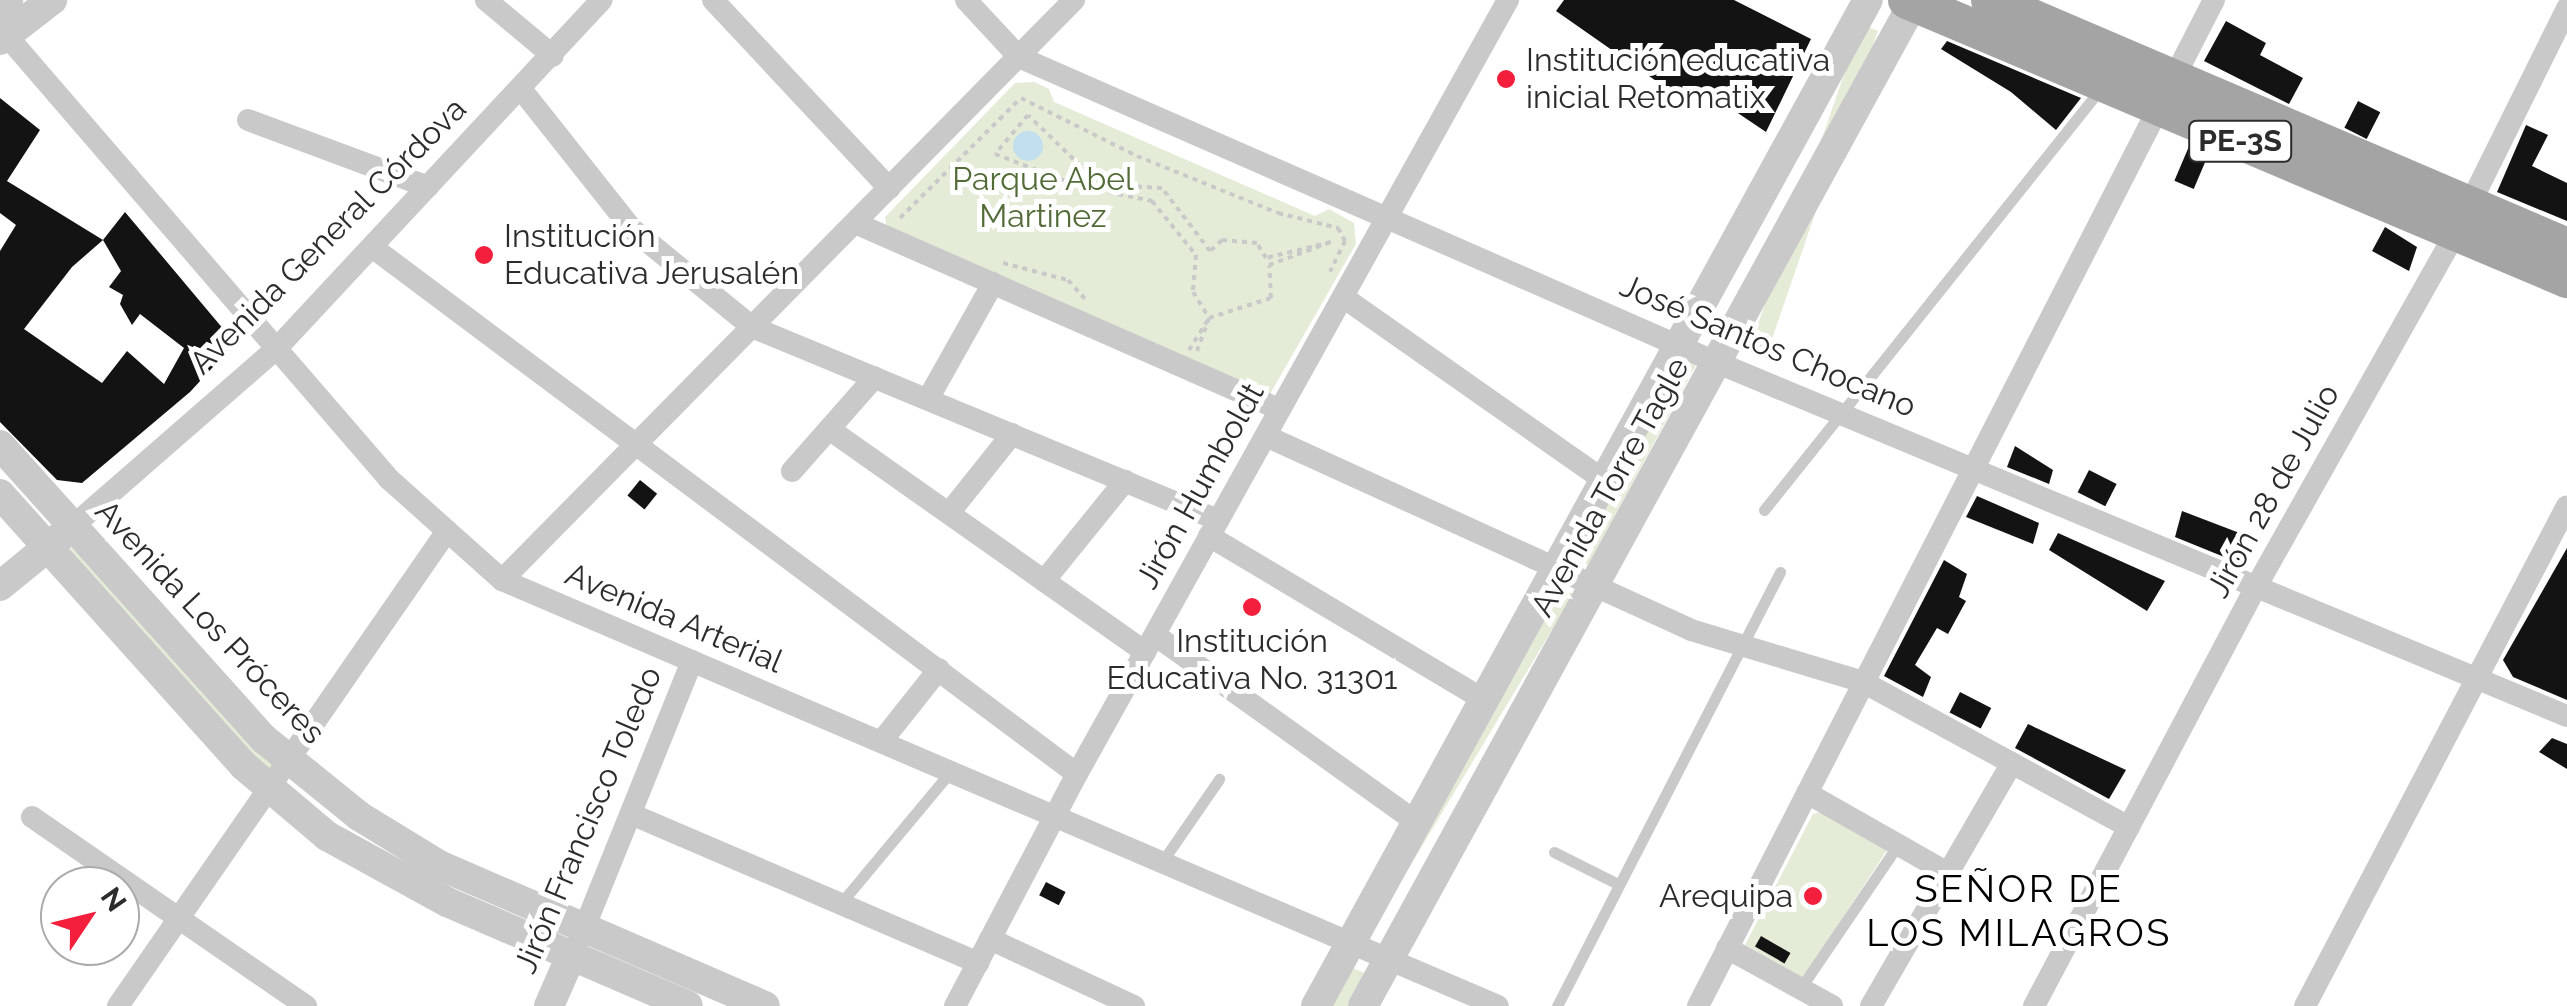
<!DOCTYPE html>
<html>
<head>
<meta charset="utf-8">
<style>
	body { margin:0 }
	#map { position:relative; width:2567px; height:1006px; overflow:hidden; background:#fff; font-family:Raleway,sans-serif }
	div>[style] { position:absolute }
	.green>* { inset:0; background:#e4ecd8; transform-origin:0 0 }
	.water>* { inset:0; background:#c2dfed }
	.round { border-radius:50% }
	.building>* { inset:0; background:#131313; transform-origin:0 0 }
	.path>* { height:4px; margin-top:-2px; transform-origin:0; background:repeating-linear-gradient(90deg,#c9c9c9 0 5px,transparent 0 10px) }
	.service>* { height:11px; margin:-5.5px; padding:0 5.5px; transform-origin:5.5px; border-radius:5.5px; background:#c9c9c9 }
	.minor>* { height:22px; margin:-11px; padding:0 11px; transform-origin:11px; border-radius:11px; background:#c9c9c9 }
	.tertiary>* { height:30px; margin:-15px; padding:0 15px; transform-origin:15px; border-radius:15px; background:#c9c9c9 }
	.primary>* { height:38px; margin:-19px; padding:0 19px; transform-origin:19px; border-radius:19px; background:#a4a4a4 }
	.dots>* { width:28px; height:28px; translate:-50% -50%; box-sizing:border-box; border:5px solid #fff; border-radius:50% }
	span { translate:-50% -50%; white-space:nowrap; text-align:center; line-height:1.15; -webkit-text-stroke:10px #fff; paint-order:stroke }
	.shield-label span { padding:2px 8px; background:#fff; border:2px solid; border-radius:8px; -webkit-text-stroke-width:0 }
	.shield-label { font-size:30px; color:#2c2c2c; font-weight:700 }
	.poi-label { font-size:32px; color:#2c2c2c }
	.left { translate:0 -50%; text-align:left }
	.right { translate:-100% -50%; text-align:right }
	.park-label { font-size:32px; color:#526b37 }
	.street-label { font-size:32px; color:#2c2c2c }
	.quarter-label { font-size:38px; color:#000; letter-spacing:2.5px }
	.north { position:absolute; left:40px; top:866px; width:100px; height:100px; box-sizing:border-box; background:#fff; border:2px solid #ababab; border-radius:50%; rotate:55deg; font-size:28px; font-weight:700; line-height:40px; text-align:center; color:#2c2c2c }
	.north::after { content:''; display:block; margin:auto; width:35px; height:45px; background:#f31f3c; clip-path:polygon(50% 0,100% 100%,50% 72%,0 100%) }
</style>
</head>
<body>
<div id="map">
	<div class="green">
		<i style="left:1861px;top:25px;width:18px;height:347px;rotate:19deg"></i>
		<i style="clip-path:polygon(1034px 82px,1049px 89px,1054px 102px,1315px 216px,1329px 209px,1354px 223px,1356px 244px,1270px 394px,887px 232px,885px 217px,1015px 83px)"></i>
		<i style="clip-path:polygon(1680px 355px,1696px 365px,1588px 565px,1566px 554px)"></i>
		<i style="clip-path:polygon(71px 547px,282px 764px,271px 778px,68px 555px)"></i>
		<i style="left:1551px;top:581px;width:26px;height:402px;rotate:31deg"></i>
		<i style="clip-path:polygon(1821px 812px,1889px 847px,1801px 981px,1745px 945px,1813px 814px)"></i>
		<i style="clip-path:polygon(1344px 965px,1368px 974px,1351px 1006px,1321px 1006px)"></i>
	</div>
	<div class="water">
		<i class="round" style="left:1013px;top:131px;width:30px;height:30px"></i>
	</div>
	<div class="building">
		<i style="clip-path:polygon(1564px 0,1734px 0,1811px 39px,1766px 132px,1714px 97px,1702px 113px,1556px 11px)"></i>
		<i style="clip-path:polygon(2226px 21px,2266px 43px,2260px 55px,2303px 78px,2289px 104px,2204px 61px)"></i>
		<i style="clip-path:polygon(1947px 41px,2081px 98px,2056px 130px,2011px 92px,1941px 49px)"></i>
		<i style="clip-path:polygon(evenodd,0 98px,40px 130px,7px 181px,103px 240px,125px 212px,235px 343px,190px 392px,82px 483px,57px 480px,0 422px,0 251px,16px 225px,0 213px,0 98px,103px 240px,121px 271px,109px 287px,123px 295px,120px 304px,132px 325px,140px 314px,184px 348px,164px 384px,127px 351px,102px 383px,24px 329px,72px 267px,103px 240px)"></i>
		<i style="left:2358px;top:101px;width:25px;height:30px;rotate:27deg"></i>
		<i style="clip-path:polygon(2526px 125px,2548px 135px,2532px 166px,2567px 183px,2567px 221px,2497px 192px)"></i>
		<i style="left:2190px;top:144px;width:21px;height:40px;rotate:23deg"></i>
		<i style="clip-path:polygon(2385px 227px,2417px 247px,2409px 271px,2372px 251px)"></i>
		<i style="clip-path:polygon(2015px 446px,2053px 470px,2049px 484px,2007px 467px)"></i>
		<i style="left:2089px;top:470px;width:31px;height:25px;rotate:27deg"></i>
		<i style="left:640px;top:480px;width:22px;height:20px;rotate:39deg"></i>
		<i style="clip-path:polygon(1977px 496px,2039px 523px,2033px 544px,1966px 517px)"></i>
		<i style="clip-path:polygon(2182px 511px,2250px 537px,2244px 565px,2175px 537px)"></i>
		<i style="clip-path:polygon(2058px 533px,2165px 581px,2147px 611px,2049px 550px)"></i>
		<i style="clip-path:polygon(2567px 548px,2567px 700px,2513px 677px,2503px 660px)"></i>
		<i style="clip-path:polygon(1944px 560px,1967px 574px,1959px 597px,1966px 601px,1948px 634px,1937px 628px,1915px 665px,1931px 677px,1923px 697px,1884px 676px)"></i>
		<i style="left:1960px;top:692px;width:35px;height:23px;rotate:27deg"></i>
		<i style="clip-path:polygon(2028px 724px,2126px 770px,2109px 799px,2015px 748px)"></i>
		<i style="clip-path:polygon(2552px 738px,2567px 744px,2567px 769px,2539px 752px)"></i>
		<i style="left:1046px;top:882px;width:22px;height:15px;rotate:27deg"></i>
		<i style="left:1761px;top:936px;width:34px;height:12px;rotate:30deg"></i>
	</div>
	<div class="path">
		<i style="left:900px;top:218px;width:170px;rotate:-44.8deg"></i>
		<i style="left:1021px;top:98px;width:130px;rotate:26.6deg"></i>
		<i style="left:1137px;top:156px;width:152px;rotate:22deg"></i>
		<i style="left:1278px;top:213px;width:62px;rotate:14deg"></i>
		<i style="left:1338px;top:228px;width:15px;rotate:62deg"></i>
		<i style="left:1345px;top:241px;width:34px;rotate:116deg"></i>
		<i style="left:1003px;top:263px;width:67px;rotate:14.7deg"></i>
		<i style="left:1068px;top:280px;width:27px;rotate:48deg"></i>
		<i style="left:1189px;top:350px;width:38px;rotate:-58deg"></i>
		<i style="left:1209px;top:318px;width:65px;rotate:-17.9deg"></i>
		<i style="left:1271px;top:298px;width:33px;rotate:-93deg"></i>
		<i style="left:1269px;top:265px;width:66px;rotate:-20.4deg"></i>
		<i style="left:1331px;top:242px;width:67px;rotate:166.2deg"></i>
		<i style="left:1266px;top:258px;width:17px;rotate:-121deg"></i>
		<i style="left:1257px;top:243px;width:35px;rotate:-175deg"></i>
		<i style="left:1222px;top:240px;width:16px;rotate:137deg"></i>
		<i style="left:1210px;top:251px;width:79px;rotate:-127.3deg"></i>
		<i style="left:1162px;top:188px;width:52px;rotate:-176.7deg"></i>
		<i style="left:1110px;top:185px;width:25px;rotate:-151deg"></i>
		<i style="left:1088px;top:173px;width:83px;rotate:-136deg"></i>
		<i style="left:1028px;top:115px;width:51px;rotate:130.2deg"></i>
		<i style="left:995px;top:154px;width:90px;rotate:20.9deg"></i>
		<i style="left:1079px;top:186px;width:75px;rotate:11.6deg"></i>
		<i style="left:1152px;top:201px;width:70px;rotate:50.8deg"></i>
		<i style="left:1196px;top:255px;width:37px;rotate:95deg"></i>
		<i style="left:1193px;top:292px;width:31px;rotate:58deg"></i>
		<i style="left:1197px;top:351px;width:35px;rotate:-70deg"></i>
	</div>
	<div class="service">
		<i style="left:1764px;top:510px;width:541px;rotate:-51.37deg"></i>
		<i style="left:1554px;top:852px;width:69px;rotate:26.6deg"></i>
		<i style="left:1162px;top:862px;width:101px;rotate:-55.5deg"></i>
		<i style="left:841px;top:903px;width:170px;rotate:-50.2deg"></i>
		<i style="left:1800px;top:989px;width:174px;rotate:-55.8deg"></i>
		<i style="left:1557px;top:1006px;width:488px;rotate:-62.8deg"></i>
	</div>
	<div class="minor">
		<i style="left:486px;top:0;width:87px;rotate:39.9deg"></i>
		<i style="left:713px;top:0;width:258px;rotate:46.9deg"></i>
		<i style="left:966px;top:0;width:78px;rotate:47.1deg"></i>
		<i style="left:1019px;top:57px;width:763px;rotate:23.64deg"></i>
		<i style="left:1718px;top:363px;width:919px;rotate:22.58deg"></i>
		<i style="left:0;top:28px;width:596px;rotate:49.22deg"></i>
		<i style="left:389px;top:479px;width:152px;rotate:41.8deg"></i>
		<i style="left:502px;top:580px;width:1083px;rotate:23.16deg"></i>
		<i style="left:521px;top:89px;width:179px;rotate:51.6deg"></i>
		<i style="left:632px;top:229px;width:155px;rotate:39.2deg"></i>
		<i style="left:752px;top:327px;width:504px;rotate:22.5deg"></i>
		<i style="left:248px;top:120px;width:192px;rotate:20.4deg"></i>
		<i style="left:855px;top:223px;width:464px;rotate:23.7deg"></i>
		<i style="left:372px;top:247px;width:880px;rotate:36.78deg"></i>
		<i style="left:1343px;top:297px;width:318px;rotate:35.1deg"></i>
		<i style="left:928px;top:399px;width:133px;rotate:-60.7deg"></i>
		<i style="left:829px;top:429px;width:387px;rotate:35.2deg"></i>
		<i style="left:1266px;top:436px;width:467px;rotate:24.5deg"></i>
		<i style="left:1691px;top:630px;width:180px;rotate:16.8deg"></i>
		<i style="left:1863px;top:682px;width:303px;rotate:28.6deg"></i>
		<i style="left:792px;top:471px;width:125px;rotate:-48.6deg"></i>
		<i style="left:949px;top:513px;width:101px;rotate:-51.4deg"></i>
		<i style="left:73px;top:526px;width:271px;rotate:-41.1deg"></i>
		<i style="left:277px;top:348px;width:476px;rotate:-47deg"></i>
		<i style="left:1209px;top:536px;width:317px;rotate:30.8deg"></i>
		<i style="left:502px;top:580px;width:815px;rotate:-45.4deg"></i>
		<i style="left:1044px;top:581px;width:129px;rotate:-51deg"></i>
		<i style="left:1155px;top:635px;width:317px;rotate:35.6deg"></i>
		<i style="left:881px;top:742px;width:93px;rotate:-51.5deg"></i>
		<i style="left:1807px;top:793px;width:162px;rotate:29.6deg"></i>
		<i style="left:631px;top:814px;width:378px;rotate:23.2deg"></i>
		<i style="left:32px;top:817px;width:333px;rotate:34.6deg"></i>
		<i style="left:990px;top:939px;width:159px;rotate:25deg"></i>
		<i style="left:579px;top:941px;width:302px;rotate:-68deg"></i>
		<i style="left:1727px;top:948px;width:120px;rotate:28.9deg"></i>
		<i style="left:118px;top:1006px;width:578px;rotate:-55.29deg"></i>
		<i style="left:955px;top:1006px;width:262px;rotate:-62.3deg"></i>
		<i style="left:1077px;top:774px;width:886px;rotate:-60.89deg"></i>
		<i style="left:1698px;top:1006px;width:1131px;rotate:-62.85deg"></i>
		<i style="left:1871px;top:1006px;width:281px;rotate:-59.9deg"></i>
		<i style="left:2034px;top:1006px;width:474px;rotate:-62.1deg"></i>
		<i style="left:2256px;top:587px;width:407px;rotate:-60.6deg"></i>
		<i style="left:2456px;top:232px;width:250px;rotate:-63.6deg"></i>
		<i style="left:2305px;top:1006px;width:564px;rotate:-62.35deg"></i>
	</div>
	<div class="tertiary">
		<i style="left:0;top:7px;width:11px;rotate:-41deg"></i>
		<i style="left:0;top:40px;width:66px;rotate:-37.6deg"></i>
		<i style="left:0;top:445px;width:395px;rotate:48.1deg"></i>
		<i style="left:264px;top:739px;width:122px;rotate:39deg"></i>
		<i style="left:359px;top:816px;width:94px;rotate:31.5deg"></i>
		<i style="left:439px;top:865px;width:355px;rotate:23.4deg"></i>
		<i style="left:0;top:494px;width:365px;rotate:48.1deg"></i>
		<i style="left:244px;top:766px;width:109px;rotate:40.1deg"></i>
		<i style="left:327px;top:836px;width:137px;rotate:28.8deg"></i>
		<i style="left:447px;top:902px;width:262px;rotate:23.3deg"></i>
		<i style="left:0;top:586px;width:77px;rotate:-39.2deg"></i>
		<i style="left:549px;top:1006px;width:55px;rotate:-66.3deg"></i>
		<i style="left:1316px;top:1006px;width:1147px;rotate:-61.25deg"></i>
		<i style="left:1363px;top:1006px;width:1147px;rotate:-61.25deg"></i>
	</div>
	<div class="primary">
		<i style="left:1907px;top:0;width:717px;rotate:22.92deg"></i>
		<i style="left:1990px;top:0;width:628px;rotate:23.17deg"></i>
	</div>
	<div class="dots">
		<i style="left:1506px;top:79px;background:#f31f3c"></i>
		<i style="left:484px;top:255px;background:#f31f3c"></i>
		<i style="left:1252px;top:607px;background:#f31f3c"></i>
		<i style="left:1813px;top:896px;background:#f31f3c"></i>
	</div>
	<div class="shield-label">
		<span style="left:2240px;top:141px">PE-3S</span>
	</div>
	<div class="poi-label">
		<span class="left" style="left:1526px;top:79px">Institución educativa<br>inicial Retomatix</span>
		<span class="left" style="left:504px;top:255px">Institución<br>Educativa Jerusalén</span>
		<span style="left:1252px;top:660px">Institución<br>Educativa No. 31301</span>
		<span class="right" style="left:1793px;top:896px">Arequipa</span>
	</div>
	<div class="park-label">
		<span style="left:1043px;top:198px">Parque Abel<br>Martinez</span>
	</div>
	<div class="street-label">
		<span style="left:328px;top:236px;rotate:-45deg">Avenida General Córdova</span>
		<span style="left:1768px;top:346px;rotate:23deg">José Santos Chocano</span>
		<span style="left:1200px;top:486px;rotate:-61deg">Jirón Humboldt</span>
		<span style="left:1610px;top:487px;rotate:-61deg">Avenida Torre Tagle</span>
		<span style="left:2273px;top:491px;rotate:-61deg">Jirón 28 de Julio</span>
		<span style="left:674px;top:618px;rotate:23deg">Avenida Arterial</span>
		<span style="left:210px;top:622px;rotate:47deg">Avenida Los Próceres</span>
		<span style="left:588px;top:820px;rotate:-67deg">Jirón Francisco Toledo</span>
	</div>
	<div class="quarter-label">
		<span style="left:2019px;top:911px">SEÑOR DE<br>LOS MILAGROS</span>
	</div>
	<div class="north">N</div>
</div>
</body>
</html>
